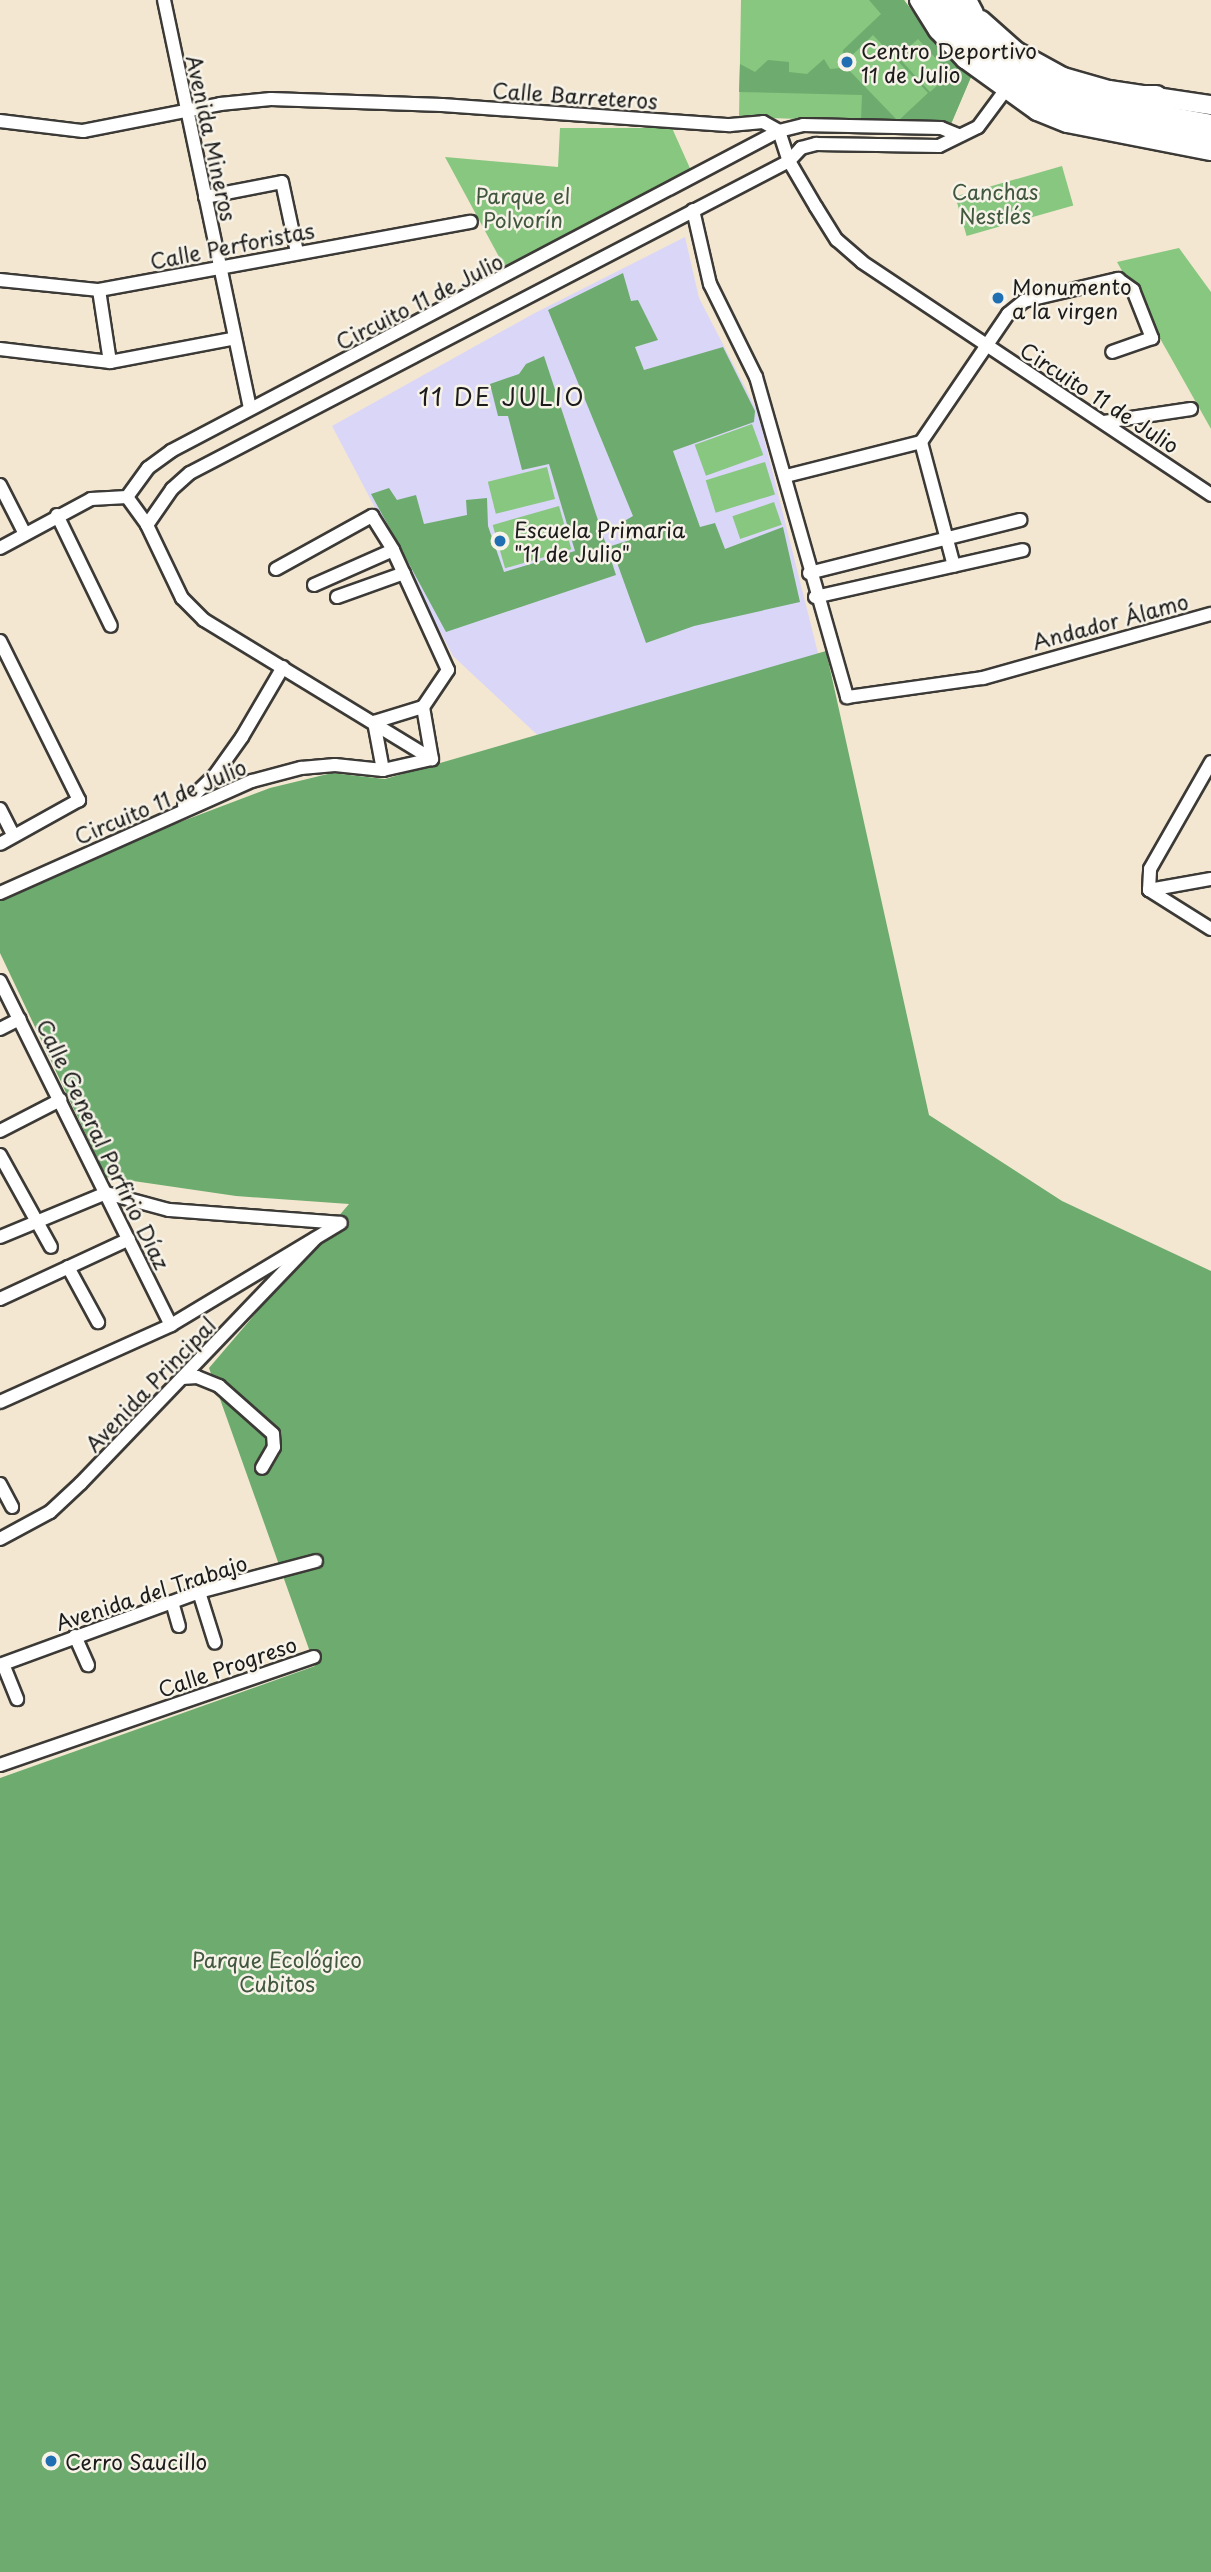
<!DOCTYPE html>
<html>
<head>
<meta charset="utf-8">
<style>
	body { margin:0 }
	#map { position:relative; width:1211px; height:2572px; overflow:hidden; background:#f3e7d1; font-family:"Playpen Sans",sans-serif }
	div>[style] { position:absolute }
	.built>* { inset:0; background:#dad6f7 }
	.green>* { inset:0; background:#87c77f; transform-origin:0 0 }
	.forest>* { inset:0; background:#6dac6e }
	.roads { filter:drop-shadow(2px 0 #3c3a37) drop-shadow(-2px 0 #3c3a37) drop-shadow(0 2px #3c3a37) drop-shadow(0 -2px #3c3a37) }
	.street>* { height:12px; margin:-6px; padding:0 6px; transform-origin:6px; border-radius:6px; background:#fff }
	.secondary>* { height:18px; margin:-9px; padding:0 9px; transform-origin:9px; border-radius:9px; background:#fff }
	.primary>* { height:19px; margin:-9.5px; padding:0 9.5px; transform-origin:9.5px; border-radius:9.5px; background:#fff }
	.dots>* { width:19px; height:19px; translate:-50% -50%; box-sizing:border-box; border:4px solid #f7f3e8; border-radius:50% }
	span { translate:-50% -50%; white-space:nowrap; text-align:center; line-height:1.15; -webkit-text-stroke:5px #f7f3e8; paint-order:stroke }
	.poi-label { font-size:21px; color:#1c1c1c }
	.left { translate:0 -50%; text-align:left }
	.street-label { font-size:21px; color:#1c1c1c }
	.park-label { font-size:21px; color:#41583f }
	.quarter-label { font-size:24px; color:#1c1c1c; letter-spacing:2px }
</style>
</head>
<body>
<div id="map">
	<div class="built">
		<i style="clip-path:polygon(685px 237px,699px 298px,757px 410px,824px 677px,547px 744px,453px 656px,332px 426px,533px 314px)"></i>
	</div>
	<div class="green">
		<i style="clip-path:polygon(741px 0,904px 0,934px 41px,971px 77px,951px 124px,739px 117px)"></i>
		<i style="clip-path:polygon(560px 128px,672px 128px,693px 175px,504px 266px,445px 157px,558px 167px)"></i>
		<i style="left:1062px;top:166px;width:41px;height:111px;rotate:74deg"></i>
		<i style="clip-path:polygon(1179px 248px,1211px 292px,1211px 429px,1117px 262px)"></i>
		<i style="left:752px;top:424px;width:33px;height:61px;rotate:70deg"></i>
		<i style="left:765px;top:462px;width:34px;height:62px;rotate:73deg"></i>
		<i style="left:547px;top:467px;width:33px;height:61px;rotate:76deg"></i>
		<i style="left:774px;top:502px;width:24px;height:44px;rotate:71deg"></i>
		<i style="left:559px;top:506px;width:45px;height:69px;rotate:74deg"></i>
	</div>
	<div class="forest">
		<i style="clip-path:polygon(evenodd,869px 0,904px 0,934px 41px,971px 77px,951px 124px,861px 121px,862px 95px,739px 92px,740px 64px,755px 72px,768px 60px,789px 62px,789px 72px,807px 74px,824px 59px,830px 69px,841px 68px,843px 50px,881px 14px,869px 0,873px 35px,928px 93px,898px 121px,843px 64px,873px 35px,869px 0,918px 39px,950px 74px,930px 92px,898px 57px,918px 39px)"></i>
		<i style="clip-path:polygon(623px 273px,631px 301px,638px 300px,658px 340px,635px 347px,644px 370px,723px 347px,755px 411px,754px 422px,673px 451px,700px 527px,715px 523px,725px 549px,783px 527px,800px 602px,694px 626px,646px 643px,611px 546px,627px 541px,621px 523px,633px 516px,548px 310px)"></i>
		<i style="clip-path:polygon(544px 356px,616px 575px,446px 632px,371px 494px,389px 488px,397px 500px,416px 495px,424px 524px,467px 515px,466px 500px,487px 498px,488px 526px,504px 572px,575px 551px,549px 464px,522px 470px,508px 416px,498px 416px,490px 384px,519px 374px,526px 364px)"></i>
		<i style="clip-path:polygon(826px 651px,929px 1115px,1062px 1201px,1211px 1271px,1211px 2572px,0 2572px,0 1778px,315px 1666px,209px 1368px,349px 1204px,236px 1196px,106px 1177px,0 953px,0 900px,138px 838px,270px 788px,332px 773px,385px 779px)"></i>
	</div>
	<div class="roads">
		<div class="street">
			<i style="left:164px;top:0;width:416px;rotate:78.1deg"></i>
			<i style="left:0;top:121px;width:84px;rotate:6.9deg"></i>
			<i style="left:83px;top:131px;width:140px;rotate:-11.1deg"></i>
			<i style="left:220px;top:104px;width:51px;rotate:-5.6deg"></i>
			<i style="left:271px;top:99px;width:171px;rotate:2deg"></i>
			<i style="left:442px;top:105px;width:289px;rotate:4deg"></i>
			<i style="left:730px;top:125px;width:33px;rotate:-5deg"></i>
			<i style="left:763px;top:122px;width:18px;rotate:29deg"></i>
			<i style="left:779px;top:131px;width:32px;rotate:72deg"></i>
			<i style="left:789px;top:161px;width:53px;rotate:59.6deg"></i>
			<i style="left:816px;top:207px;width:39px;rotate:58deg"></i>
			<i style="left:837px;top:240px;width:33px;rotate:41deg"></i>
			<i style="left:862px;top:262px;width:420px;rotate:33.7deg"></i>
			<i style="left:205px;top:197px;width:78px;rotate:-11deg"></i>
			<i style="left:282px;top:182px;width:72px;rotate:77.9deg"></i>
			<i style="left:693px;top:210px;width:76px;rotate:77.1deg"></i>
			<i style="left:710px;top:284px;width:104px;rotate:63.7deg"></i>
			<i style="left:756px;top:377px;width:333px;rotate:74.1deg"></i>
			<i style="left:847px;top:697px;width:137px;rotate:-8deg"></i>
			<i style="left:983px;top:678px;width:237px;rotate:-15.7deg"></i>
			<i style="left:0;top:280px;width:100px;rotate:5.8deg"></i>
			<i style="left:99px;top:290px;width:378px;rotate:-10.4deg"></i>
			<i style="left:99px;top:290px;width:73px;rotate:81.3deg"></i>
			<i style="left:0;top:349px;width:111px;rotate:6.7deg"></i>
			<i style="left:110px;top:362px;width:124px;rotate:-10.7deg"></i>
			<i style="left:1104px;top:422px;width:88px;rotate:-8.5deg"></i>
			<i style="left:921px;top:442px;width:128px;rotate:75.1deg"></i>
			<i style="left:786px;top:476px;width:139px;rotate:-14.1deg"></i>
			<i style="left:921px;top:442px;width:155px;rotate:-55.8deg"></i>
			<i style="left:1008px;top:314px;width:21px;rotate:-39deg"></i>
			<i style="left:1024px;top:301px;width:97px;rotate:-13.2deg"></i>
			<i style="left:1118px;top:279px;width:19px;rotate:36deg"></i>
			<i style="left:1133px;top:290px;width:52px;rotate:68.4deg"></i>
			<i style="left:1152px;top:338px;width:42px;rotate:160.7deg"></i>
			<i style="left:0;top:485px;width:55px;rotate:63deg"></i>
			<i style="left:127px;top:497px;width:36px;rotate:-54deg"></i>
			<i style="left:148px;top:468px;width:29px;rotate:-36deg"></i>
			<i style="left:171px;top:451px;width:687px;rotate:-27.76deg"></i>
			<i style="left:779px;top:131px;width:25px;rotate:-14deg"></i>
			<i style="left:803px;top:125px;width:138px;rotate:1.2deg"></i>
			<i style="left:941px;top:128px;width:18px;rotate:22deg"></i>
			<i style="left:127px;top:497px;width:34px;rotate:54deg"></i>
			<i style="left:147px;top:525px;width:81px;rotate:64.4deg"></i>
			<i style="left:182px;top:598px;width:31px;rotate:45deg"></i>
			<i style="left:204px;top:620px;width:267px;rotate:31.4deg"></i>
			<i style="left:57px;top:515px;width:123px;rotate:64.1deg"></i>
			<i style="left:147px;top:525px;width:44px;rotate:-55.2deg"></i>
			<i style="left:172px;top:489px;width:24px;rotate:-42deg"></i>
			<i style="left:190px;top:473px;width:675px;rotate:-27.51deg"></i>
			<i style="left:789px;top:161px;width:18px;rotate:-47deg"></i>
			<i style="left:801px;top:148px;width:16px;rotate:-15deg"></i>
			<i style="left:816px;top:144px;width:123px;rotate:0.9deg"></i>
			<i style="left:939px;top:146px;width:43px;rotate:-26deg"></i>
			<i style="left:978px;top:127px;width:44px;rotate:-53.4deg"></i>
			<i style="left:0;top:548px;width:103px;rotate:-28.3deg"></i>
			<i style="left:91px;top:499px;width:36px;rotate:-3deg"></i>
			<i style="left:276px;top:569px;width:110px;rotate:-28.9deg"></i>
			<i style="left:372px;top:516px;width:40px;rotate:58deg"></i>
			<i style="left:393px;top:550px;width:132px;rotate:65.4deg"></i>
			<i style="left:448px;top:670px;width:45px;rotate:124deg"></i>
			<i style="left:423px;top:707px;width:53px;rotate:80.2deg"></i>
			<i style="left:809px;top:573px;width:218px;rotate:-14.1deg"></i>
			<i style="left:314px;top:585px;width:86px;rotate:-23.9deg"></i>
			<i style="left:337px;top:597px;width:71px;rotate:-19.7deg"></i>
			<i style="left:815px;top:597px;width:213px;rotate:-12.7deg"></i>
			<i style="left:0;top:641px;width:178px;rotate:63.6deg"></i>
			<i style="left:79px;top:800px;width:90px;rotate:150.9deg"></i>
			<i style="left:383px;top:770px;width:49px;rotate:-100.6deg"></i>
			<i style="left:374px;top:722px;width:51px;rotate:-17deg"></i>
			<i style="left:184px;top:805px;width:43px;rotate:-44.1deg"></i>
			<i style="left:215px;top:775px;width:47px;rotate:-54.6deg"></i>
			<i style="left:242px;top:737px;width:81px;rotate:-59.6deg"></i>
			<i style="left:0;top:809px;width:30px;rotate:63deg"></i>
			<i style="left:1149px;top:890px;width:21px;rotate:-87deg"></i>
			<i style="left:1150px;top:869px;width:123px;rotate:-60.3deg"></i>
			<i style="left:1149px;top:890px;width:73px;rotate:32.2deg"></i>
			<i style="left:1149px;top:890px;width:63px;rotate:-10.1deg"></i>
			<i style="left:0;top:893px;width:276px;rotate:-24deg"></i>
			<i style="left:252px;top:781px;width:51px;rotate:-14.9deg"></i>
			<i style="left:301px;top:768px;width:34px;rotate:-5deg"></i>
			<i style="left:335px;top:765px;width:48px;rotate:5.9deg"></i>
			<i style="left:383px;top:770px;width:50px;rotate:-12.7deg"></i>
			<i style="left:0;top:981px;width:384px;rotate:63.6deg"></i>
			<i style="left:0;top:1029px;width:22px;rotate:-27deg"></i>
			<i style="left:0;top:1131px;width:68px;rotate:-27.3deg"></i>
			<i style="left:0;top:1155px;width:105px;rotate:61deg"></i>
			<i style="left:0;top:1237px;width:115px;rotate:-22.5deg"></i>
			<i style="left:106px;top:1193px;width:65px;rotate:15.1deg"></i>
			<i style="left:169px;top:1210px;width:171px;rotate:4.3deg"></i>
			<i style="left:68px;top:1267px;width:63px;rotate:61.4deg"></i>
			<i style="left:0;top:1299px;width:142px;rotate:-24.9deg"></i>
			<i style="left:182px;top:1378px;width:15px;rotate:-4deg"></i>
			<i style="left:197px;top:1377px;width:24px;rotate:22deg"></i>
			<i style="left:219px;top:1386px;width:72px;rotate:41.6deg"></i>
			<i style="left:273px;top:1434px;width:13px;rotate:86deg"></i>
			<i style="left:274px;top:1447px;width:24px;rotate:120deg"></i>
			<i style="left:0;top:1402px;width:188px;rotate:-24.2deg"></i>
			<i style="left:171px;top:1325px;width:198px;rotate:-31deg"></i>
			<i style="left:0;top:1484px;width:26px;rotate:62deg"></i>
			<i style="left:0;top:1539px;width:57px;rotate:-28.4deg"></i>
			<i style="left:50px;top:1512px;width:42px;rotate:-43.1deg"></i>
			<i style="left:81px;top:1483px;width:338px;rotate:-46.2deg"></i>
			<i style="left:199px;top:1592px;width:53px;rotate:72.6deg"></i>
			<i style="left:172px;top:1602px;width:25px;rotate:74deg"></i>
			<i style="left:75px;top:1636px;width:32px;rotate:66deg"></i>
			<i style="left:3px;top:1664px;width:38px;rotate:68deg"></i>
			<i style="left:0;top:1665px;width:212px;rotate:-20.1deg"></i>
			<i style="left:199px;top:1592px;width:121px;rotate:-14.8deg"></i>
			<i style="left:0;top:1765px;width:332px;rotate:-19deg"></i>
		</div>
		<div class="secondary">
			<i style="left:919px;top:0;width:36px;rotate:58deg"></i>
			<i style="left:938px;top:30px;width:40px;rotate:47deg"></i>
			<i style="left:965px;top:59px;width:89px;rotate:35.8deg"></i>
			<i style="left:1037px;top:111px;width:32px;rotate:22deg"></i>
			<i style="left:1067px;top:123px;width:147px;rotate:11deg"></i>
			<i style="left:967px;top:0;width:15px;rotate:62deg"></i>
			<i style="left:981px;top:20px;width:47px;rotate:41.5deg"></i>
			<i style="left:1016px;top:51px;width:54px;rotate:29deg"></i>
			<i style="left:1063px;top:77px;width:48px;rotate:15.8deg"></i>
			<i style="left:1109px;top:90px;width:103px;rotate:8.4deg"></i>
		</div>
		<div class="primary">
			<i style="left:938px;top:0;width:43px;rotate:59.3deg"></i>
			<i style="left:960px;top:37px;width:54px;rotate:42.8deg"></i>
			<i style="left:1000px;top:74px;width:48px;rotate:30.3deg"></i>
			<i style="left:1041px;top:98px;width:41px;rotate:19.7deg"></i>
			<i style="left:1080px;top:112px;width:134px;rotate:11.2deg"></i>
			<i style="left:953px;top:0;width:61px;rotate:50.3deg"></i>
			<i style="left:992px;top:47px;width:68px;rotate:33deg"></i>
			<i style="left:1049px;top:84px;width:73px;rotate:18.4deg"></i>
			<i style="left:1118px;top:107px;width:95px;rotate:10.4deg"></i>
			<i style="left:1105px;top:95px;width:51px"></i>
		</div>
	</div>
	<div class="dots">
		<i style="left:847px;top:62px;background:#1f6fb2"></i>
		<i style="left:998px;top:298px;background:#1f6fb2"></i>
		<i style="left:500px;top:541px;background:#1f6fb2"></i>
		<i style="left:51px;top:2461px;background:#1f6fb2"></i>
	</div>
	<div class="poi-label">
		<span class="left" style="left:861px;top:62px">Centro Deportivo<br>11 de Julio</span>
		<span class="left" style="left:1012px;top:298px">Monumento<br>a la virgen</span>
		<span class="left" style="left:514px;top:541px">Escuela Primaria<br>"11 de Julio"</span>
		<span class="left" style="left:65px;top:2461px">Cerro Saucillo</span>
	</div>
	<div class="street-label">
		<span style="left:575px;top:95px;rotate:4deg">Calle Barreteros</span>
		<span style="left:212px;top:138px;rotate:78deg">Avenida Mineros</span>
		<span style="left:232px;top:245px;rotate:-11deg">Calle Perforistas</span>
		<span style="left:419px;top:301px;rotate:-27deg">Circuito 11 de Julio</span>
		<span style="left:1100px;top:397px;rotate:33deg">Circuito 11 de Julio</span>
		<span style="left:1110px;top:621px;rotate:-15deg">Andador Álamo</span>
		<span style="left:160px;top:801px;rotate:-23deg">Circuito 11 de Julio</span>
		<span style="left:104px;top:1144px;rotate:64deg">Calle General Porfirio Díaz</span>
		<span style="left:150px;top:1384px;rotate:-46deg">Avenida Principal</span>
		<span style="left:151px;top:1592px;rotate:-18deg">Avenida del Trabajo</span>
		<span style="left:227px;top:1666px;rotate:-19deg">Calle Progreso</span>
	</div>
	<div class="park-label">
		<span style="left:995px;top:203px">Canchas<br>Nestlés</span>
		<span style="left:523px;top:207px">Parque el<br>Polvorín</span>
		<span style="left:277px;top:1971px">Parque Ecológico<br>Cubitos</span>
	</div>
	<div class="quarter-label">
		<span style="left:502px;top:397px">11 DE JULIO</span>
	</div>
</div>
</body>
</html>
